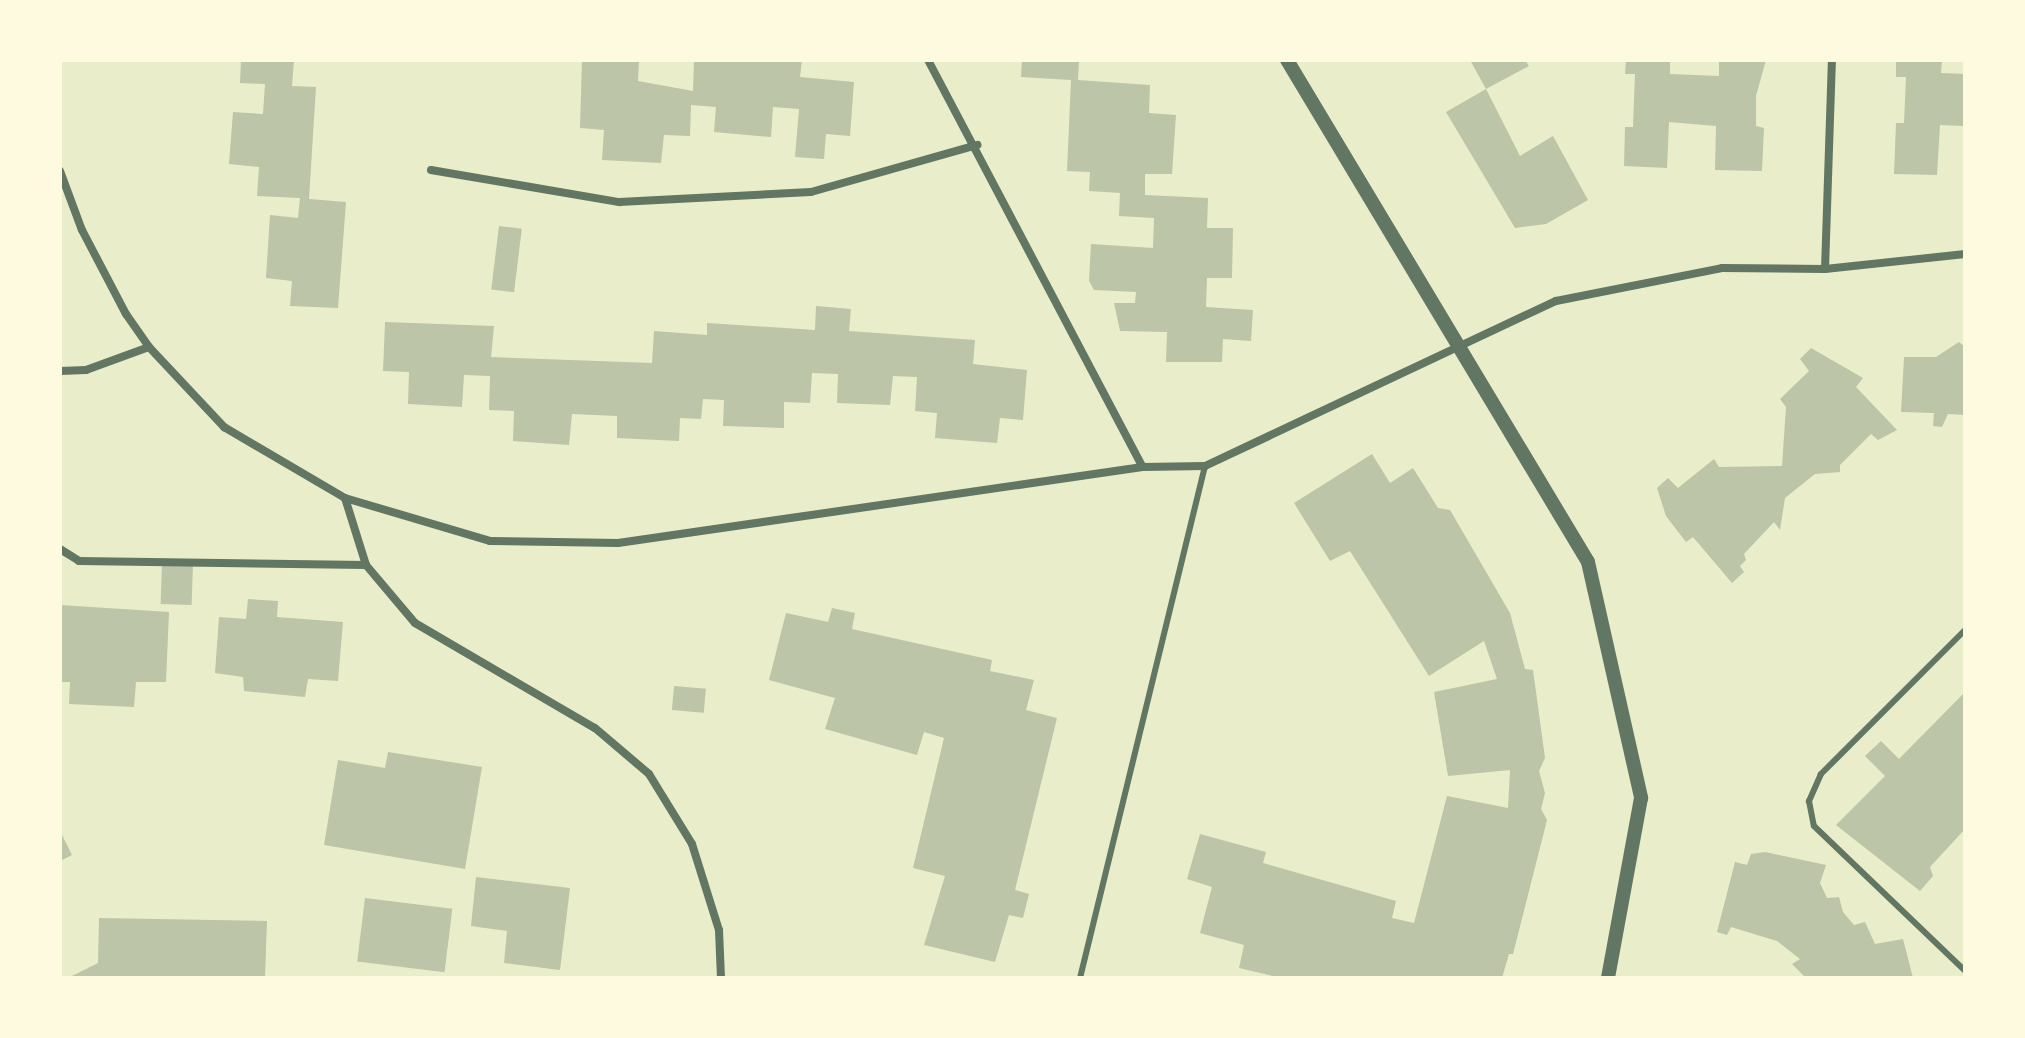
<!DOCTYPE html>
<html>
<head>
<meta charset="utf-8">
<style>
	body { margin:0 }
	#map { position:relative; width:2025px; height:1038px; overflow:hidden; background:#e9edc9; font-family:Inter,sans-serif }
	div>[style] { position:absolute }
	.building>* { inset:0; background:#bcc5a7; transform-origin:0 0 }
	.service>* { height:6px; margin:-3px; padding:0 3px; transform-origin:3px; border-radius:3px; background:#617663 }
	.minor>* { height:8px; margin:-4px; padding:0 4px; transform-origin:4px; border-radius:4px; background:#617663 }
	.tertiary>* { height:14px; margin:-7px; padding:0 7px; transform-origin:7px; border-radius:7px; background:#617663 }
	span { translate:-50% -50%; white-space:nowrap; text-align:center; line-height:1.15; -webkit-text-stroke:8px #fefae0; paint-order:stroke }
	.frame { position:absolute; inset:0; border:62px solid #fefae0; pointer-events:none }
</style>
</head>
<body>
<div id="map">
	<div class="building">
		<i style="clip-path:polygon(241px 60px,294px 60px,292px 86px,316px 87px,309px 199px,346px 202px,338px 308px,290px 306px,292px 281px,266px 278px,270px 215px,298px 218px,300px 198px,257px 196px,259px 167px,229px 164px,233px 112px,263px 114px,265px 84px,240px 83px)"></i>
		<i style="clip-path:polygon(582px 60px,639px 60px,638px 81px,693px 91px,694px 60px,802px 60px,800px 77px,854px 82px,850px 136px,826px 134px,824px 159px,795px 157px,799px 109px,773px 107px,771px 137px,714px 132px,716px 107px,691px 105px,690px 136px,664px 135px,661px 163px,602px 160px,604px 130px,580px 128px)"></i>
		<i style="clip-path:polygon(1022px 60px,1079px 60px,1078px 80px,1150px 85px,1149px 113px,1176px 115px,1172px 174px,1145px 174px,1145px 195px,1208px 198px,1207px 228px,1233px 228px,1232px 278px,1207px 278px,1206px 307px,1253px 310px,1251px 341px,1223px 339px,1222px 362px,1166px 362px,1167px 332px,1120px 331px,1114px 303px,1135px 303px,1136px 292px,1094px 290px,1089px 281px,1091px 244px,1153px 248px,1154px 218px,1119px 216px,1120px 193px,1089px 191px,1090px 172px,1067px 171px,1071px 80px,1021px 77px)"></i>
		<i style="clip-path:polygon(1470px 60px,1525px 60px,1529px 66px,1486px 89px,1520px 156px,1553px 136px,1588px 200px,1546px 224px,1515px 228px,1446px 112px,1486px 89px)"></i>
		<i style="clip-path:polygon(1626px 60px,1670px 60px,1670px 74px,1719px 76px,1719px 60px,1766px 60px,1756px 96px,1756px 126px,1764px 128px,1762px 171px,1715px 170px,1716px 126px,1669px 122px,1667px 168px,1624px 166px,1625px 127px,1633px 127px,1635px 74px,1625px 74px)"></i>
		<i style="clip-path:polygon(1896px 60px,1942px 60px,1941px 73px,1965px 74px,1965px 126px,1940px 125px,1937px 175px,1894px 174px,1896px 123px,1904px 123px,1906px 77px,1896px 77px)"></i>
		<i style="left:499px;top:226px;width:23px;height:64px;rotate:7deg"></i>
		<i style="clip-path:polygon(816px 306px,851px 309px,849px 331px,975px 340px,973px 364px,1027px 370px,1023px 420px,1000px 418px,997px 443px,935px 438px,937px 413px,915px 411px,917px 377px,893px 376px,890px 405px,837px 403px,838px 374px,812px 373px,810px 403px,784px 402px,784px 428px,723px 426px,724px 400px,703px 399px,701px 419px,680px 418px,679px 441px,617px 438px,617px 416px,572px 414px,569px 445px,513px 441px,514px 411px,489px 410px,490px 376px,464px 375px,462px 407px,408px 404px,409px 372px,383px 371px,385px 322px,494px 326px,491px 357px,652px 363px,654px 331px,707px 335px,707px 323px,815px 330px)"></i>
		<i style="clip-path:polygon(1959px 342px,1965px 347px,1965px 415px,1948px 414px,1942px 427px,1933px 426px,1934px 413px,1901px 412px,1904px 357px,1936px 357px)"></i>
		<i style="clip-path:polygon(1811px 348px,1863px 378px,1856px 387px,1897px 430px,1878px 440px,1871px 434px,1840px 465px,1840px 472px,1815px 474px,1785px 498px,1780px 530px,1774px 522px,1744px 554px,1746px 560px,1740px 566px,1744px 572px,1732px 583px,1693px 537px,1686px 542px,1666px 516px,1657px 488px,1668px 478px,1678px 488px,1714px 459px,1719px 467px,1782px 466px,1786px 407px,1780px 399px,1809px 371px,1800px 359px)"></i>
		<i style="clip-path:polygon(1372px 454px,1390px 483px,1413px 468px,1438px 508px,1450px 510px,1510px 613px,1525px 669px,1533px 670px,1545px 758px,1539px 771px,1545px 793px,1541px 809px,1547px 820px,1513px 954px,1509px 954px,1502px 978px,1281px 978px,1239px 968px,1244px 945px,1200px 933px,1212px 887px,1187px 879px,1200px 834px,1266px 852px,1263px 863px,1396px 901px,1392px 918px,1414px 923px,1447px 796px,1508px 808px,1510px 770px,1448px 776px,1434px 692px,1497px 679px,1484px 641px,1429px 676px,1350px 551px,1330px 561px,1294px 503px)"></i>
		<i style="left:162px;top:564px;width:31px;height:40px;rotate:2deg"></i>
		<i style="clip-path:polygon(248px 599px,278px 601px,277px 617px,343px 622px,338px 681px,308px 679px,305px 697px,244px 691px,243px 677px,215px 673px,219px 617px,246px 619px)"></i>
		<i style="clip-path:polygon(60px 605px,169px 612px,166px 682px,136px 682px,134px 707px,69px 704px,70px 682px,60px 682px)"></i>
		<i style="clip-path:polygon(832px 608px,855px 613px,852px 629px,992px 660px,990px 671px,1034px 680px,1026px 710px,1057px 718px,1015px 890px,1029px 894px,1023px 918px,1009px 915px,995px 962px,924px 945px,945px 876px,913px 868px,944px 738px,924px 732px,917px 755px,825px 729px,835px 698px,769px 680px,786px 613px,828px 622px)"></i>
		<i style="left:674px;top:686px;width:32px;height:24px;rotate:5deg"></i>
		<i style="clip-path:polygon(1965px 692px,1965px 829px,1930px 867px,1933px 876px,1920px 891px,1836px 825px,1885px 776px,1865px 756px,1881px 741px,1899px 759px)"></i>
		<i style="clip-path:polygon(388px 752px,482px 767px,465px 869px,324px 845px,338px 760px,385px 768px)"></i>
		<i style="clip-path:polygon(60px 831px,72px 855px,60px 861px)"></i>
		<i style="clip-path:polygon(1765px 852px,1826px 865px,1820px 883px,1827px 898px,1839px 897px,1843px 912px,1854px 925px,1865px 922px,1875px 944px,1903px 939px,1913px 978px,1805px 977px,1792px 964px,1800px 959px,1777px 941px,1731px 927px,1727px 935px,1717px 932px,1735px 862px,1747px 865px,1751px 854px)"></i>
		<i style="clip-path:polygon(476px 877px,570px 888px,560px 970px,504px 963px,507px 931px,471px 926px)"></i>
		<i style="left:365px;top:898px;width:88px;height:64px;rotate:7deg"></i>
		<i style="clip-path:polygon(99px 918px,267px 921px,265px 978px,68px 978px,98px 963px)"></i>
	</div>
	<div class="service">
		<i style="left:1965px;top:630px;width:204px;rotate:135deg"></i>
		<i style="left:1821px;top:774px;width:30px;rotate:114deg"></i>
		<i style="left:1809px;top:801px;width:25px;rotate:79deg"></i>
		<i style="left:1814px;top:826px;width:209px;rotate:43.8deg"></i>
		<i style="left:1080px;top:978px;width:527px;rotate:-76.28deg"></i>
	</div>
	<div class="minor">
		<i style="left:928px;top:60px;width:460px;rotate:62.2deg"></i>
		<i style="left:431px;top:170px;width:191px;rotate:9.7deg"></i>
		<i style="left:619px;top:202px;width:192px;rotate:-3deg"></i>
		<i style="left:811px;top:192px;width:173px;rotate:-15.8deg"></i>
		<i style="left:60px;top:171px;width:63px;rotate:69.6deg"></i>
		<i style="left:82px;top:230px;width:95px;rotate:62.4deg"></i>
		<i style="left:126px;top:314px;width:40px;rotate:55.1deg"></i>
		<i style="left:149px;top:347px;width:110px;rotate:46.8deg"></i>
		<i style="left:224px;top:427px;width:140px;rotate:30.4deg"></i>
		<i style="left:345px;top:498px;width:151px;rotate:16.5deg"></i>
		<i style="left:490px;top:541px;width:128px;rotate:0.9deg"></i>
		<i style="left:618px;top:543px;width:530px;rotate:-8.24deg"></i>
		<i style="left:1143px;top:467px;width:62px;rotate:-0.9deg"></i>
		<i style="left:1205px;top:466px;width:388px;rotate:-25.2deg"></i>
		<i style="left:1556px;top:301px;width:169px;rotate:-11.2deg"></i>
		<i style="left:1722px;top:268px;width:103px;rotate:0.6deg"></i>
		<i style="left:1825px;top:269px;width:141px;rotate:-6.1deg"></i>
		<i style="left:1825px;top:269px;width:209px;rotate:-88.1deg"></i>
		<i style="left:60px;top:371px;width:26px;rotate:-2deg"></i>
		<i style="left:86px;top:370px;width:67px;rotate:-20.1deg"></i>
		<i style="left:345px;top:498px;width:70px;rotate:72.6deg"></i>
		<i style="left:366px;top:565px;width:76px;rotate:49.8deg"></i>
		<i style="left:415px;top:623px;width:208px;rotate:30.3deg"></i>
		<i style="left:595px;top:728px;width:71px;rotate:40.4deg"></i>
		<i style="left:649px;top:774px;width:82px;rotate:58.4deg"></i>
		<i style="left:692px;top:844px;width:90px;rotate:72.6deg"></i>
		<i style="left:719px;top:930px;width:48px;rotate:87.6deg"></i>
		<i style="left:60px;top:549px;width:22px;rotate:32deg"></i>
		<i style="left:79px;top:561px;width:287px;rotate:0.8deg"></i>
	</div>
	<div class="tertiary">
		<i style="left:1287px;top:60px;width:585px;rotate:59.05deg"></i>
		<i style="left:1588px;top:562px;width:242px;rotate:77.3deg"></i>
		<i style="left:1641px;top:798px;width:183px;rotate:100.4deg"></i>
	</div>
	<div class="frame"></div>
</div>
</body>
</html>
